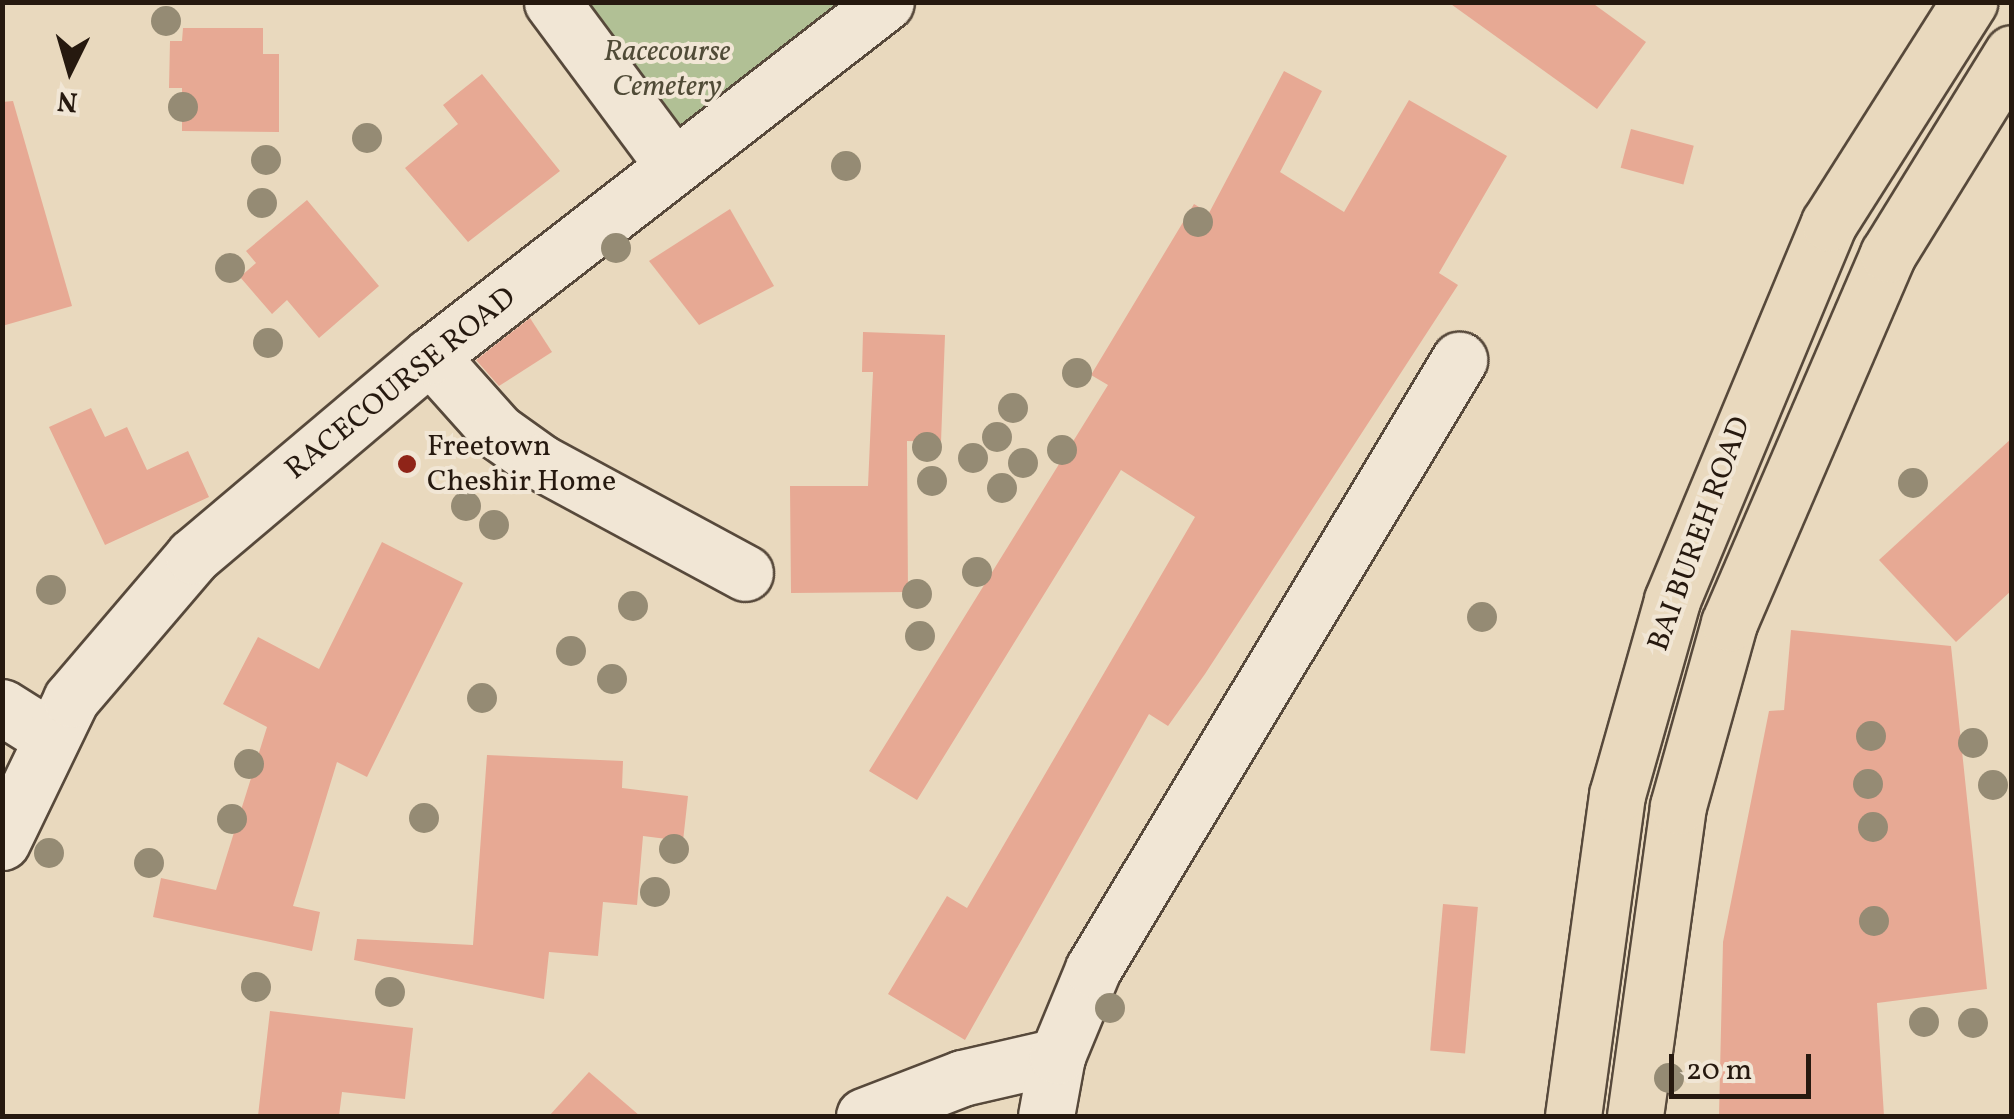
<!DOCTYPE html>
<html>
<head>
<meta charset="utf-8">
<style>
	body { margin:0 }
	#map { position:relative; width:2014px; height:1119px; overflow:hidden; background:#e9d9be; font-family:Vollkorn,serif }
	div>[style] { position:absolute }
	.green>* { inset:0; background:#b1c095 }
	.building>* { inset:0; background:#e7a994; transform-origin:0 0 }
	.roads { filter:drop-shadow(2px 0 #57493b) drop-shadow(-2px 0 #57493b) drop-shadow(0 2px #57493b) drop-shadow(0 -2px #57493b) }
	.minor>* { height:55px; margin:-27.5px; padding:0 27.5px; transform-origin:27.5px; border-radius:27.5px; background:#f1e6d5 }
	.highway>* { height:55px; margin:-27.5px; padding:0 27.5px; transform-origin:27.5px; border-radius:27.5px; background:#e9d9be }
	.trees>* { width:30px; height:30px; margin:-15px; border-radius:50%; background:#958b74 }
	.dots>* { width:28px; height:28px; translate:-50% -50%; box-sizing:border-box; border:5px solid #f1e6d5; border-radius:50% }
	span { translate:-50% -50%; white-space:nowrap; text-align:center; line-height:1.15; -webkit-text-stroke:8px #f1e6d5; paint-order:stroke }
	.park-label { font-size:30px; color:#504b37; font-style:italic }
	.street-label { font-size:30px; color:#26190f }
	.poi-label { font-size:30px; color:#26190f }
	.left { translate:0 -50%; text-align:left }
	.frame { position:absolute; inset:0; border:5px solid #26190f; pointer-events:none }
	.north { position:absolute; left:20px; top:20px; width:100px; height:100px; -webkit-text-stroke:8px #f1e6d5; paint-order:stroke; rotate:185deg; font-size:28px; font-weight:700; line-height:40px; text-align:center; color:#26190f }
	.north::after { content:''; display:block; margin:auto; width:35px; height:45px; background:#26190f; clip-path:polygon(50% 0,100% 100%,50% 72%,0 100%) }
	.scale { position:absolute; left:1669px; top:1054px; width:142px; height:45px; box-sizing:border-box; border:5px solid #26190f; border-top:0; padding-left:12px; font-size:30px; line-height:35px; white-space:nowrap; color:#26190f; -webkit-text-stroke:8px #f1e6d5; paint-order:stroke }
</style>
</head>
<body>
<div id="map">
	<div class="green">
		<i style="clip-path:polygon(544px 2px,863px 3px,655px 165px)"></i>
	</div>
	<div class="building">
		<i style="clip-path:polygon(1448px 2px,1591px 2px,1646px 42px,1597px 109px)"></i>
		<i style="clip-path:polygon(183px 28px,263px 28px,263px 54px,279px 54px,279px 132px,182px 131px,182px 88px,169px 88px,170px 41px,182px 41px)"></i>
		<i style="clip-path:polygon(1284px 71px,1322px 91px,1280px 172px,1344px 212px,1409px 100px,1507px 156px,1439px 273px,1458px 285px,1205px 674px,1168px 726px,1149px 714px,965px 1040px,888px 994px,947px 896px,967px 908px,1195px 517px,1121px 470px,917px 800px,869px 771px,1108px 385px,1091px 375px,1194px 204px,1209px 213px)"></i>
		<i style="clip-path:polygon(482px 74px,560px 171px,468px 242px,405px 168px,458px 124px,443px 105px)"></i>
		<i style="clip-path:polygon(13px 101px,72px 306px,2px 326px,2px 102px)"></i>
		<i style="left:1631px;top:129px;width:65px;height:40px;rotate:15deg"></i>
		<i style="clip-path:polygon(307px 200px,379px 286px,319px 338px,287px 300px,272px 314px,240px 277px,256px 263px,246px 251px)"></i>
		<i style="clip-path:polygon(730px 209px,774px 286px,699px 325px,649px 261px)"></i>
		<i style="clip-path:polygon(530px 318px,552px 352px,499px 386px,476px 360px)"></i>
		<i style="clip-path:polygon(863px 332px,945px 335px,941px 442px,907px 441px,908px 592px,791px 593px,790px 486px,868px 486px,873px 372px,862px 372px)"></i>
		<i style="clip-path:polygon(91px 408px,105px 437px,127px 427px,147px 470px,188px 451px,209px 497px,105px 545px,49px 427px)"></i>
		<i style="clip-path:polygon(2012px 438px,2012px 590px,1956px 642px,1879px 560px)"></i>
		<i style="clip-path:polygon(382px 542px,463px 583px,367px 777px,337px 762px,293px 906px,320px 912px,312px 951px,153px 917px,161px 878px,216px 890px,267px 727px,223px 704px,258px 637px,319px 669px)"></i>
		<i style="clip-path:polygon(1791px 630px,1951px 646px,1987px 989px,1877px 1003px,1884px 1116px,1719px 1116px,1723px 942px,1769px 711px,1784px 710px)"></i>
		<i style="clip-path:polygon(487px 755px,623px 761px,622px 788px,688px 796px,683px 841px,643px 836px,637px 905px,603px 902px,598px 956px,549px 952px,544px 999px,354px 960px,357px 939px,473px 945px)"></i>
		<i style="left:1443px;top:904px;width:35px;height:147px;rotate:5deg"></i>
		<i style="clip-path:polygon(270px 1011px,413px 1028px,405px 1099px,342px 1092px,339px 1116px,258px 1116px)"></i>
		<i style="clip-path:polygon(589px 1072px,640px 1116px,549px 1116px)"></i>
	</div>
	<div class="roads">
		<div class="minor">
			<i style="left:552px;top:2px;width:204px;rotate:53.4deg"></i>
			<i style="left:430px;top:356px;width:102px;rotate:48.2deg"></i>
			<i style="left:498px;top:432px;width:52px;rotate:35.5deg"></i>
			<i style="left:540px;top:462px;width:233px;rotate:28.4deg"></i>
			<i style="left:2px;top:707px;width:54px;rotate:32.2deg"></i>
			<i style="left:2px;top:842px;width:159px;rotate:-64.2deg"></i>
			<i style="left:71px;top:699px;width:188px;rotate:-49.5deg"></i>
			<i style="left:193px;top:556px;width:310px;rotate:-40.2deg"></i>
			<i style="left:430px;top:356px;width:577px;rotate:-37.82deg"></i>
			<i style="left:864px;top:1116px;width:105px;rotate:-21.2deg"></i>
			<i style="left:962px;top:1078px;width:98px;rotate:-13deg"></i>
			<i style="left:1046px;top:1116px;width:61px;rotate:-79.6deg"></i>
			<i style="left:1057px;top:1056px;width:94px;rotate:-67.5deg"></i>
			<i style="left:1093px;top:969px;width:711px;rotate:-58.99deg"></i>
		</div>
		<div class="highway">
			<i style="left:1573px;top:1116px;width:324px;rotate:-82.2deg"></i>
			<i style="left:1617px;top:795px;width:203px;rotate:-74.2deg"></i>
			<i style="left:1672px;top:600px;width:408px;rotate:-67.4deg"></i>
			<i style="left:1829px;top:223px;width:262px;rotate:-57.6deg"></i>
			<i style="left:1635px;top:1116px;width:313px;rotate:-82.1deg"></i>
			<i style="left:1678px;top:806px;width:190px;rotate:-74.4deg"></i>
			<i style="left:1729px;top:623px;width:402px;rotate:-66.7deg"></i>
			<i style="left:1888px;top:254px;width:236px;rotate:-58.3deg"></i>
		</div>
	</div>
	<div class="trees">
		<i style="left:166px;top:21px"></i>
		<i style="left:183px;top:107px"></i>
		<i style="left:367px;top:138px"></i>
		<i style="left:266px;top:160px"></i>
		<i style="left:846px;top:166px"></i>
		<i style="left:262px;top:203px"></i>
		<i style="left:1198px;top:222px"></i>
		<i style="left:616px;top:248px"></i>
		<i style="left:230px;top:268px"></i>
		<i style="left:268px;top:343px"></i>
		<i style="left:1077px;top:373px"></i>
		<i style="left:1013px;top:408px"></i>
		<i style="left:997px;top:437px"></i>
		<i style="left:927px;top:447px"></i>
		<i style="left:1062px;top:450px"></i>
		<i style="left:973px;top:458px"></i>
		<i style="left:1023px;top:463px"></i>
		<i style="left:932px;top:481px"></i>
		<i style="left:1913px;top:483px"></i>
		<i style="left:1002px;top:488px"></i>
		<i style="left:466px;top:506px"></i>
		<i style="left:494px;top:525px"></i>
		<i style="left:977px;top:572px"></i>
		<i style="left:51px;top:590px"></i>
		<i style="left:917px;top:594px"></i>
		<i style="left:633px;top:606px"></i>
		<i style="left:1482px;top:617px"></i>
		<i style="left:920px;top:636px"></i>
		<i style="left:571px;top:651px"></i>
		<i style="left:612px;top:679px"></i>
		<i style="left:482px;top:698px"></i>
		<i style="left:1871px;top:736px"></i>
		<i style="left:1973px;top:743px"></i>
		<i style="left:249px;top:764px"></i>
		<i style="left:1868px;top:784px"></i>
		<i style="left:1993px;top:785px"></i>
		<i style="left:424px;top:818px"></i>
		<i style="left:232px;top:819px"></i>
		<i style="left:1873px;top:827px"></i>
		<i style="left:674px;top:849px"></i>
		<i style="left:49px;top:853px"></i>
		<i style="left:149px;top:863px"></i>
		<i style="left:655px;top:892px"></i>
		<i style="left:1874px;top:921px"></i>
		<i style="left:256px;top:987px"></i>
		<i style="left:390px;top:992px"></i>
		<i style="left:1110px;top:1008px"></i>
		<i style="left:1924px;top:1022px"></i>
		<i style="left:1973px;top:1023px"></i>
		<i style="left:1669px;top:1078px"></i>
	</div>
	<div class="dots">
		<i style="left:407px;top:464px;background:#8f2418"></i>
	</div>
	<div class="park-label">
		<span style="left:667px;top:69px">Racecourse<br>Cemetery</span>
	</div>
	<div class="street-label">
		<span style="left:401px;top:384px;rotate:-39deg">RACECOURSE ROAD</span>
		<span style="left:1700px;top:534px;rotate:-70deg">BAI BUREH ROAD</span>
	</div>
	<div class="poi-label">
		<span class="left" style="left:427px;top:464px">Freetown<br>Cheshir Home</span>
	</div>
	<div class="frame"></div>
	<div class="north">N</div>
	<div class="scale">20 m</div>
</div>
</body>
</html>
